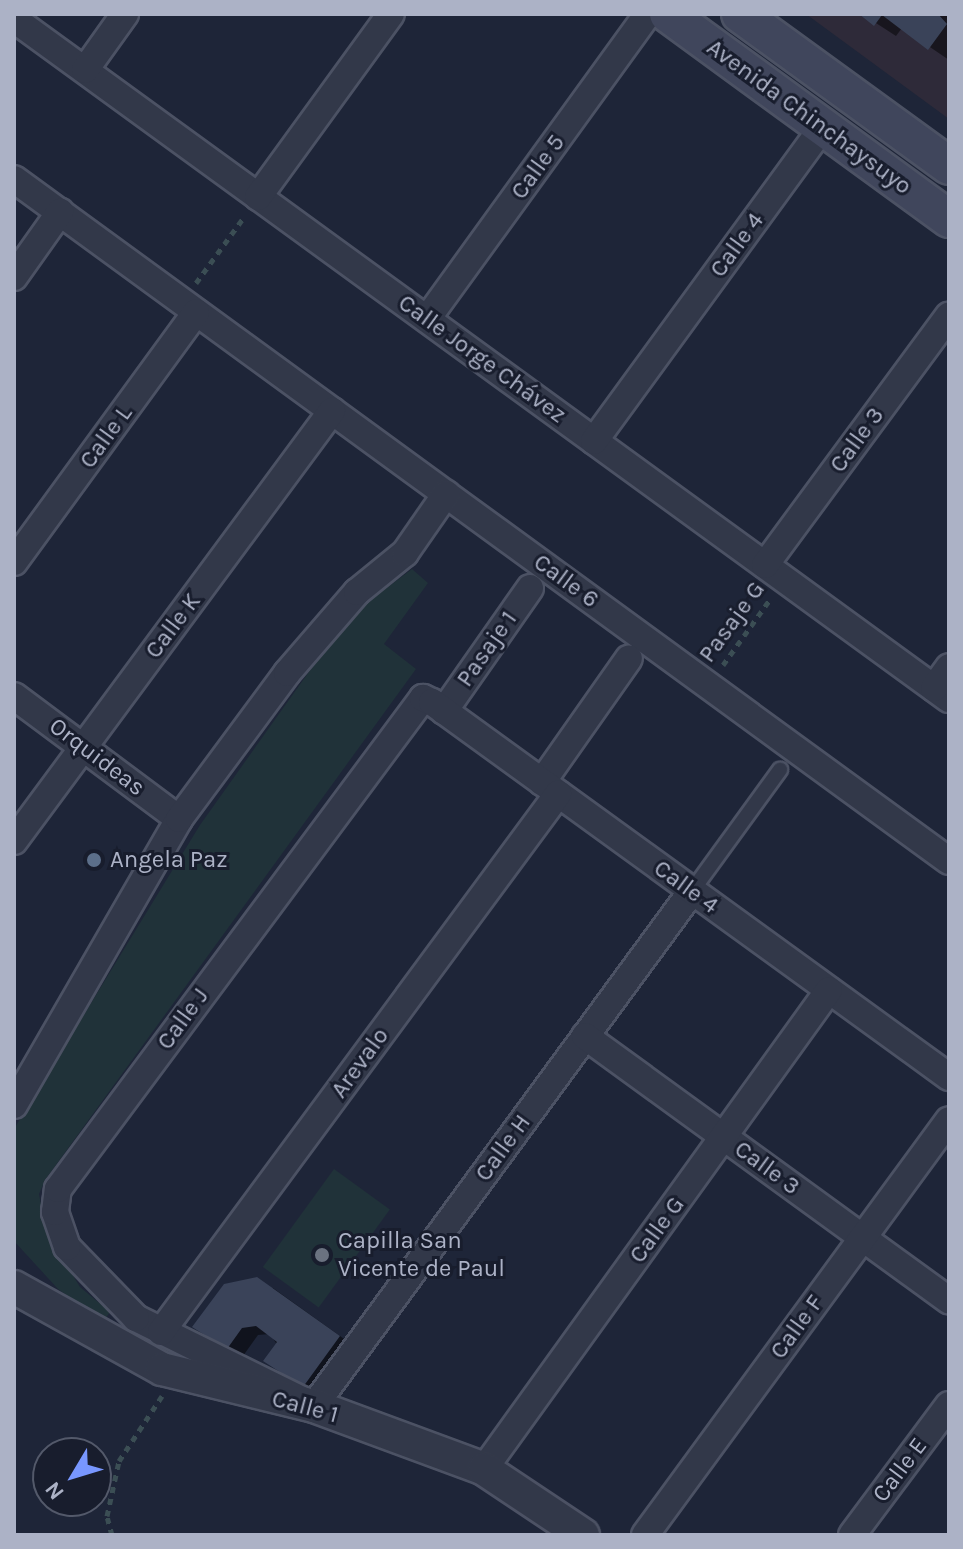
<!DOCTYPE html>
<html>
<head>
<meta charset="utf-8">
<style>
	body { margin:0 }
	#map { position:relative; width:963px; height:1549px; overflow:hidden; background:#1e2538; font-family:Karla,sans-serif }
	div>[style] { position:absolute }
	.medical>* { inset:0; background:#2e2a39 }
	.green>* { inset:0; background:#203239; transform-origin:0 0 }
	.shadow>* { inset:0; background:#0007 }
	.building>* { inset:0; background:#3a4359 }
	.path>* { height:5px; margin-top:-2.5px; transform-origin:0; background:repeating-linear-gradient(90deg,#3b4e54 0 6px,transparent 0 12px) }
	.roads { filter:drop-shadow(2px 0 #4c5264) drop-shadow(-2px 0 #4c5264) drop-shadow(0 2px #4c5264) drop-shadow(0 -2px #4c5264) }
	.service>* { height:14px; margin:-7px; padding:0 7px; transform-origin:7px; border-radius:7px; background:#323849 }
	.minor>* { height:26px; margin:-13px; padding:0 13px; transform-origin:13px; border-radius:13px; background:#323849 }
	.tertiary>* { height:32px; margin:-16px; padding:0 16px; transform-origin:16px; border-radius:16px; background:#323849 }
	.secondary>* { height:36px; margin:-18px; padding:0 18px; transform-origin:18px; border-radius:18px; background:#40465c }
	.dots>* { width:22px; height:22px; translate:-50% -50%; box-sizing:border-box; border:4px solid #181d2d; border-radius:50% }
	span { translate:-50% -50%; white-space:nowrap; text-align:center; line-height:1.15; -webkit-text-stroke:6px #181d2d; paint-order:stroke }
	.street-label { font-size:24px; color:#acb2c6 }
	.poi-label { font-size:24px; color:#acb2c6 }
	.left { translate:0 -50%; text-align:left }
	.frame { position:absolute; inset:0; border:16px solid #acb2c6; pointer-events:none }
	.north { position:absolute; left:32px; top:1437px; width:80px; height:80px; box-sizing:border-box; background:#181d2d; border:2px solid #53596a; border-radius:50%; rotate:232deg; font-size:22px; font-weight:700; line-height:32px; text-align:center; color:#acb2c6 }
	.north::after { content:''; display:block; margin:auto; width:28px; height:36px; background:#7897ff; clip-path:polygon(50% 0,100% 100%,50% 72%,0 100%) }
</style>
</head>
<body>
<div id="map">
	<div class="medical">
		<i style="clip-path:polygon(806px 14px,949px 14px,949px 119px)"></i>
	</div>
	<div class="green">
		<i style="clip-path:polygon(412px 569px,428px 583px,384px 644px,416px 669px,45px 1180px,39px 1194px,46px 1231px,80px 1287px,110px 1312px,103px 1322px,58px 1289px,14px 1241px,14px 1129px,200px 825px,348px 617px)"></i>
		<i style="left:334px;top:1169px;width:69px;height:121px;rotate:36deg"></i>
	</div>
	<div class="shadow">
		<i style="clip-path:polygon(862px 14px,949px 14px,949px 60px,902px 28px,896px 36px)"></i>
		<i style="clip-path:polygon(273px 1288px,354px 1346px,319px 1393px,304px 1385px,270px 1334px,258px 1335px,243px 1356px,195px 1327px)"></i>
	</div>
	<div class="building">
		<i style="clip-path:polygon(859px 14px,938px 14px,947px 24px,928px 50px,882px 15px,874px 26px)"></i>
		<i style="clip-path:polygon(257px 1277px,340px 1336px,303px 1387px,263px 1361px,277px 1342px,256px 1326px,242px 1328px,227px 1349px,192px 1327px,224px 1284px)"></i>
	</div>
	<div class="path">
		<i style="left:196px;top:283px;width:82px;rotate:-54deg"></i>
		<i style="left:723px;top:665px;width:82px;rotate:-54.4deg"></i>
		<i style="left:112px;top:1535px;width:20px;rotate:-105deg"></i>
		<i style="left:107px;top:1516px;width:56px;rotate:-77.7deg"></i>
		<i style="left:119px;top:1461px;width:78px;rotate:-56.5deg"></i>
	</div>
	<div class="roads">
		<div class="service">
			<i style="left:692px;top:891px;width:150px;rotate:-54deg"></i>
		</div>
		<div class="minor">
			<i style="left:14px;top:19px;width:1156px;rotate:36.03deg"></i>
			<i style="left:85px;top:70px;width:69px;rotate:-54.5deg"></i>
			<i style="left:14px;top:179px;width:1157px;rotate:36.11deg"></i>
			<i style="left:258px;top:197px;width:226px;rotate:-54deg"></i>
			<i style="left:14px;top:277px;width:80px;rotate:-54.7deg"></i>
			<i style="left:427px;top:319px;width:377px;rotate:-54.1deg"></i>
			<i style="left:594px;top:441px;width:389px;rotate:-53.9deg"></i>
			<i style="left:14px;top:562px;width:309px;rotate:-53.9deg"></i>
			<i style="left:765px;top:565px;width:310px;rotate:-53.6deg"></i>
			<i style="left:934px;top:688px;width:26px;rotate:-54deg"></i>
			<i style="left:14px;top:696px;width:206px;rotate:36.7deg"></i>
			<i style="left:444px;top:711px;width:150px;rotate:-55deg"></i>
			<i style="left:542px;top:782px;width:151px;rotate:-54.9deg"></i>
			<i style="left:14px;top:841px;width:535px;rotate:-53.52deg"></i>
			<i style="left:692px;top:891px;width:639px;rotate:126.28deg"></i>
			<i style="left:314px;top:1406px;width:199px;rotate:-153.7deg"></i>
			<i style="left:136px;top:1318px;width:99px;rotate:-134.2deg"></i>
			<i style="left:67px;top:1247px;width:37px;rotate:-109deg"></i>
			<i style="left:55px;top:1212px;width:23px;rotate:-83deg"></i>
			<i style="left:58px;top:1189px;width:612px;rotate:-53.37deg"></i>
			<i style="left:423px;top:698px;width:10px;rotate:24deg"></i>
			<i style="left:432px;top:702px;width:639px;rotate:35.95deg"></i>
			<i style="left:585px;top:1036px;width:450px;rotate:36deg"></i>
			<i style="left:14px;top:1105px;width:330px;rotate:-60deg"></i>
			<i style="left:179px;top:819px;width:182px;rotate:-53.5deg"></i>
			<i style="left:287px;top:673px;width:107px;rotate:-49.2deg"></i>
			<i style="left:357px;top:592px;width:62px;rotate:-39.1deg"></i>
			<i style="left:405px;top:553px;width:72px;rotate:-55.2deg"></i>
			<i style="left:161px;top:1332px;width:669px;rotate:-53.58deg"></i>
			<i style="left:484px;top:1469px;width:590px;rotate:-54.24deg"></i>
			<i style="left:645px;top:1535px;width:514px;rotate:-53.78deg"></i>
			<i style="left:852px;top:1535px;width:162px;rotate:-53.3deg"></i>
		</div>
		<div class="tertiary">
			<i style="left:14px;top:1287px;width:169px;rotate:29deg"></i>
			<i style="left:162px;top:1369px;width:156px;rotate:13.7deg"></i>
			<i style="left:314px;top:1406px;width:181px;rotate:20.3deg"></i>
			<i style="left:484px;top:1469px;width:119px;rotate:33.7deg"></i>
		</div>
		<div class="secondary">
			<i style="left:668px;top:14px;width:348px;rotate:36.1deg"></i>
			<i style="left:740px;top:14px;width:258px;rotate:36deg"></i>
		</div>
	</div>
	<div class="dots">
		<i style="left:94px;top:860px;background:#5c6f8a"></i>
		<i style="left:322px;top:1255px;background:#6b7280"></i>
	</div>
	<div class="street-label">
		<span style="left:809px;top:117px;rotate:36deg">Avenida Chinchaysuyo</span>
		<span style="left:538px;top:167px;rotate:-54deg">Calle 5</span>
		<span style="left:737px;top:245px;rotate:-54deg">Calle 4</span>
		<span style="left:482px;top:359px;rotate:36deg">Calle Jorge Chávez</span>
		<span style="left:106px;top:437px;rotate:-54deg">Calle L</span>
		<span style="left:857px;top:440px;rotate:-54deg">Calle 3</span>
		<span style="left:566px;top:581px;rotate:36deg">Calle 6</span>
		<span style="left:732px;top:622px;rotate:-54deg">Pasaje G</span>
		<span style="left:173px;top:626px;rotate:-53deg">Calle K</span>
		<span style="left:487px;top:649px;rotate:-55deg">Pasaje 1</span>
		<span style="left:97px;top:757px;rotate:37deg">Orquideas</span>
		<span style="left:686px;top:887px;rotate:36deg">Calle 4</span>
		<span style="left:183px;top:1019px;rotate:-54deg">Calle J</span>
		<span style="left:360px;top:1063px;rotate:-54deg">Arevalo</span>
		<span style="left:503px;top:1148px;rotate:-54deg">Calle H</span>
		<span style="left:767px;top:1168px;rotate:36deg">Calle 3</span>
		<span style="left:657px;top:1230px;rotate:-54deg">Calle G</span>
		<span style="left:797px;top:1327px;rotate:-54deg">Calle F</span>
		<span style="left:305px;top:1407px;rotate:15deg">Calle 1</span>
		<span style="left:900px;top:1470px;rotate:-53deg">Calle E</span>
	</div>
	<div class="poi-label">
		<span class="left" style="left:110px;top:860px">Angela Paz</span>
		<span class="left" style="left:338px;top:1255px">Capilla San<br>Vicente de Paul</span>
	</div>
	<div class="frame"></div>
	<div class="north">N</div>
</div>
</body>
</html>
